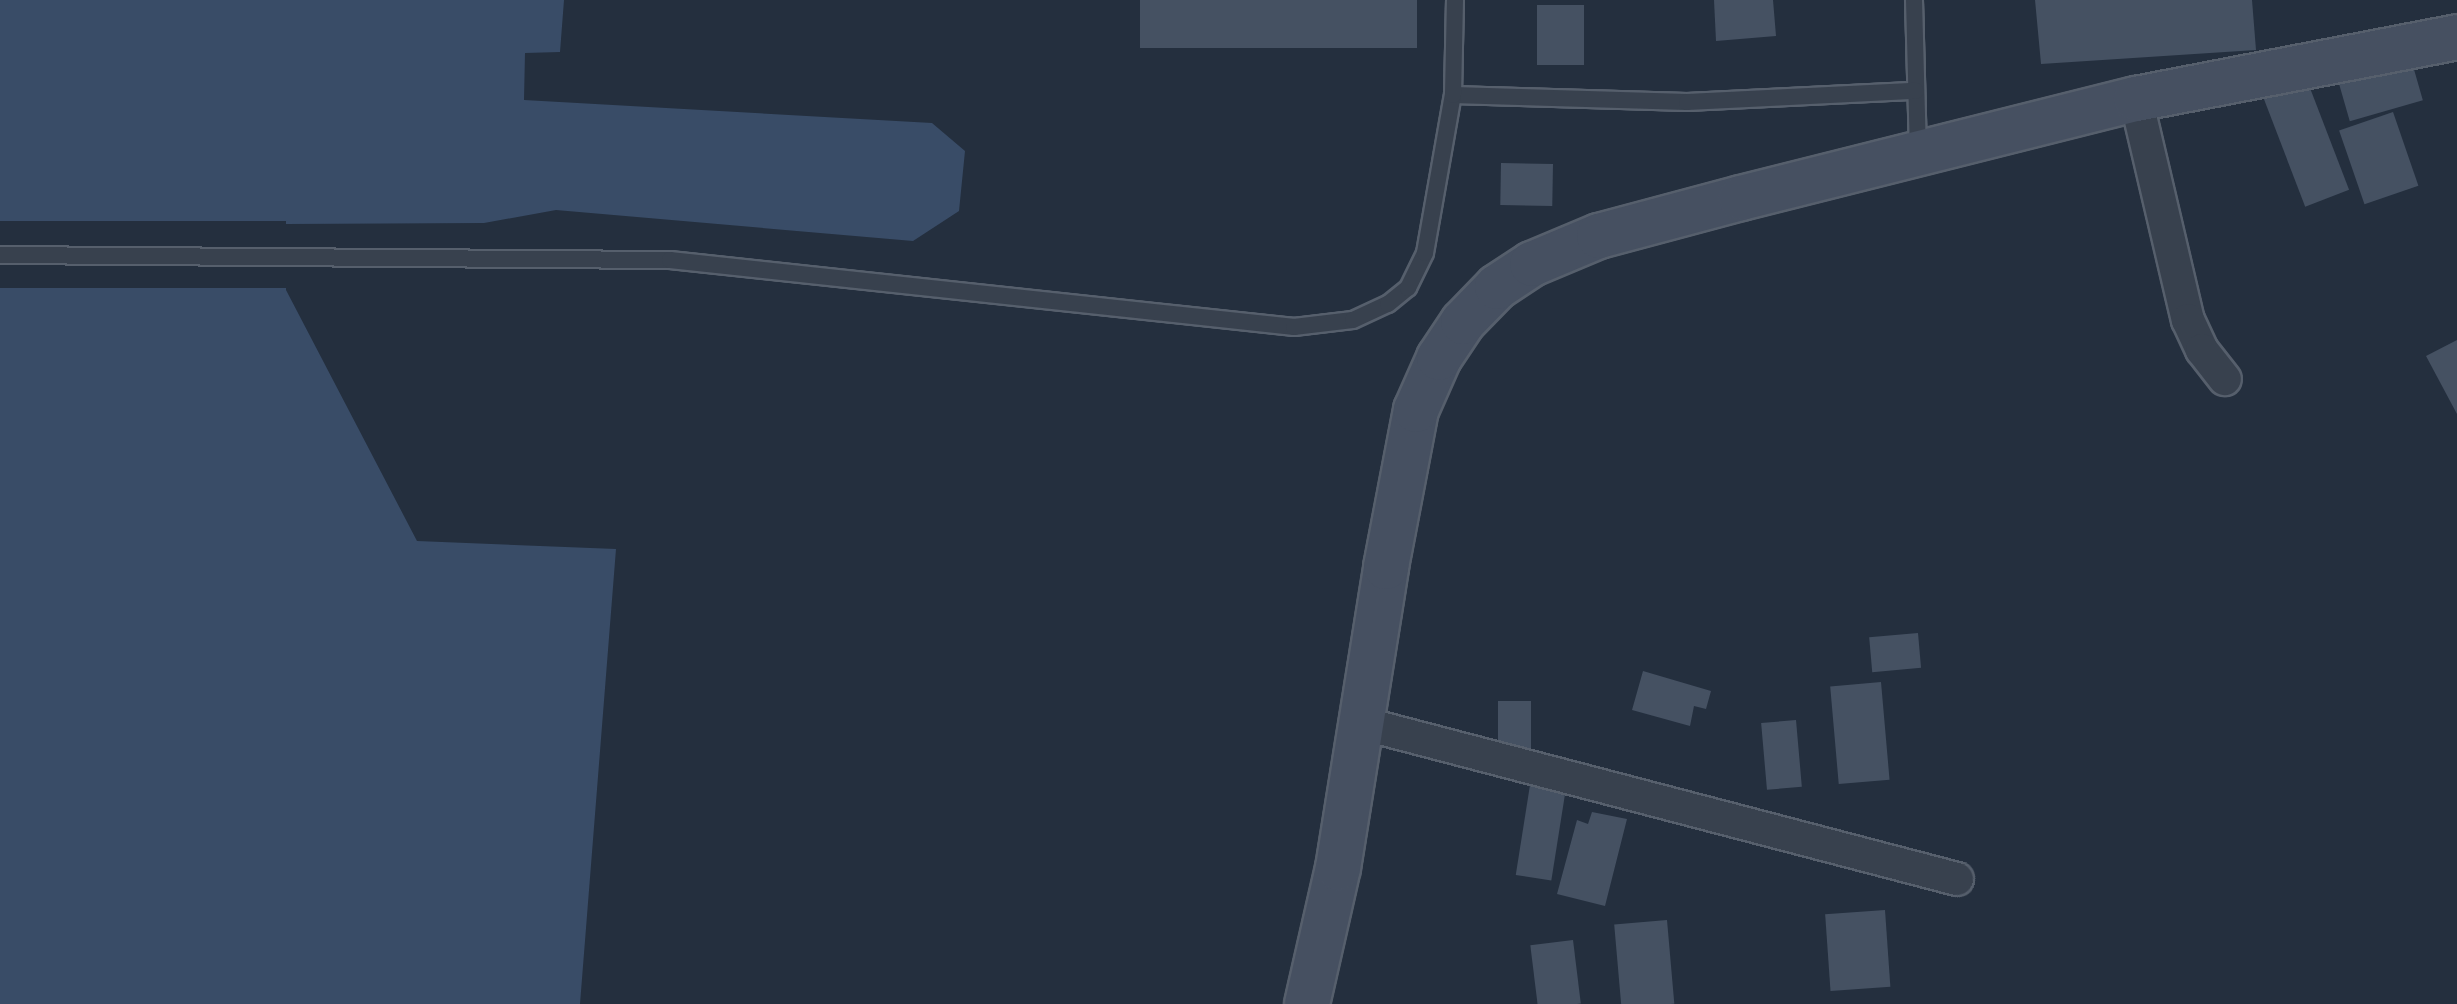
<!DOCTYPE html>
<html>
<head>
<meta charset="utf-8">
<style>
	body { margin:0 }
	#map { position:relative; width:2457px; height:1004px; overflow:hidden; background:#242f3e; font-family:"Golos Text",sans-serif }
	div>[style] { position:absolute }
	.water>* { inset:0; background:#394c67 }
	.pier>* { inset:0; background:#242f3e; transform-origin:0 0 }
	.building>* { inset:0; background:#455162; transform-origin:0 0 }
	.roads { filter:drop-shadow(2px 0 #565f6c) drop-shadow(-2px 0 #565f6c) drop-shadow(0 2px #565f6c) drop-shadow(0 -2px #565f6c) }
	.lane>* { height:16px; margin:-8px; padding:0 8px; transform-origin:8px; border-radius:8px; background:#38414e }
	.street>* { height:32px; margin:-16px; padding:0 16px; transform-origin:16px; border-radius:16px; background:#38414e }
	.secondary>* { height:44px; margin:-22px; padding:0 22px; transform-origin:22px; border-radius:22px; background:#465061 }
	span { translate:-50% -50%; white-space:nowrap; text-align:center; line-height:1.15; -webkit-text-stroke:6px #1d2633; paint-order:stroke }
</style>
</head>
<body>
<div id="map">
	<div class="water">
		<i style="clip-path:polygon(0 0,564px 0,560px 52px,525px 53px,524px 100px,932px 123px,965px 151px,959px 211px,913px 241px,556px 210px,484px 223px,286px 224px,286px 290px,417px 541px,616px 549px,580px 1004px,0 1004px)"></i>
	</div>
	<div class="pier">
		<i style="left:0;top:221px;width:286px;height:67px"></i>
	</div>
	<div class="building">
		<i style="left:1140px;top:0;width:277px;height:48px"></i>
		<i style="clip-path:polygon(1714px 0,1773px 0,1776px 36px,1716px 41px)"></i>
		<i style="clip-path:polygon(2035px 0,2252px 0,2256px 50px,2041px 64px)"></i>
		<i style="left:1537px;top:5px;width:47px;height:60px"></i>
		<i style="left:2411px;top:59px;width:43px;height:76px;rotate:74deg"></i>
		<i style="left:2305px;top:75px;width:123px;height:47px;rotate:69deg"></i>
		<i style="left:2393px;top:112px;width:78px;height:57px;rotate:71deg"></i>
		<i style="left:1501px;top:163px;width:52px;height:42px;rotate:1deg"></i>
		<i style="clip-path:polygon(2457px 340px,2457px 414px,2426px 356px)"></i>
		<i style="left:1918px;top:633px;width:35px;height:49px;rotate:85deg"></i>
		<i style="clip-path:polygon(1643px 671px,1711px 691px,1706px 709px,1694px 706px,1690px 726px,1632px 710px)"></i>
		<i style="left:1881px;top:682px;width:98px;height:51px;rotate:85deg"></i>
		<i style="left:1498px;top:701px;width:33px;height:53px"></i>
		<i style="left:1796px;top:720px;width:67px;height:35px;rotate:85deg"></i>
		<i style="left:1530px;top:785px;width:36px;height:91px;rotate:9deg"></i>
		<i style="clip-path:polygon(1592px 812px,1627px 819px,1605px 906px,1557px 894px,1577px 820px,1588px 824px)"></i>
		<i style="left:1885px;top:910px;width:77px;height:60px;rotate:86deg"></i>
		<i style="left:1667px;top:920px;width:84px;height:53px;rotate:85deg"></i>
		<i style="left:1573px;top:940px;width:64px;height:43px;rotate:83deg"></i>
	</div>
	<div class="roads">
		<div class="lane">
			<i style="left:1914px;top:0;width:150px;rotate:88.5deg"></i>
			<i style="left:1453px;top:95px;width:234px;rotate:1.7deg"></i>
			<i style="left:1687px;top:102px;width:229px;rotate:-2.8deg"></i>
			<i style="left:0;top:255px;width:670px;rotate:0.43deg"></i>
			<i style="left:670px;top:260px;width:628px;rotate:6.13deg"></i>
			<i style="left:1294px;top:327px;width:59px;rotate:-6.8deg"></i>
			<i style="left:1353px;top:320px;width:38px;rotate:-25deg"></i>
			<i style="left:1388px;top:304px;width:26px;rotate:-39deg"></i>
			<i style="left:1408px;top:288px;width:39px;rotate:-64deg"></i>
			<i style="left:1425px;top:253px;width:160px;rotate:-80deg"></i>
			<i style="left:1453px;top:95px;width:95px;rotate:-88.8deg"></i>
		</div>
		<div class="street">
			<i style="left:2136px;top:99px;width:227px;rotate:76.8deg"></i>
			<i style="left:2188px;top:320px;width:33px;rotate:65deg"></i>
			<i style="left:2202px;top:350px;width:37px;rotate:52deg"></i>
			<i style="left:1361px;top:723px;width:616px;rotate:14.67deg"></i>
		</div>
		<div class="secondary">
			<i style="left:1307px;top:1004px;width:139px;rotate:-77.2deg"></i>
			<i style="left:1338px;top:868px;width:305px;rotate:-80.9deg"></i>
			<i style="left:1386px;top:567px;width:160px;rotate:-79.2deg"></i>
			<i style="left:1416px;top:410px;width:57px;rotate:-66.1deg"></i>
			<i style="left:1439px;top:358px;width:43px;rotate:-56.3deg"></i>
			<i style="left:1463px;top:322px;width:49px;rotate:-45.8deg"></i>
			<i style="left:1497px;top:287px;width:42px;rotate:-33.3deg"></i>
			<i style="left:1532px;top:264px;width:73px;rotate:-22.7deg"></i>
			<i style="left:1599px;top:236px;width:147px;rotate:-15deg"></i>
			<i style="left:1741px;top:198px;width:407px;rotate:-14.1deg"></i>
			<i style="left:2136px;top:99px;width:327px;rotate:-10.9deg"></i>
		</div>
	</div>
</div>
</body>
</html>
